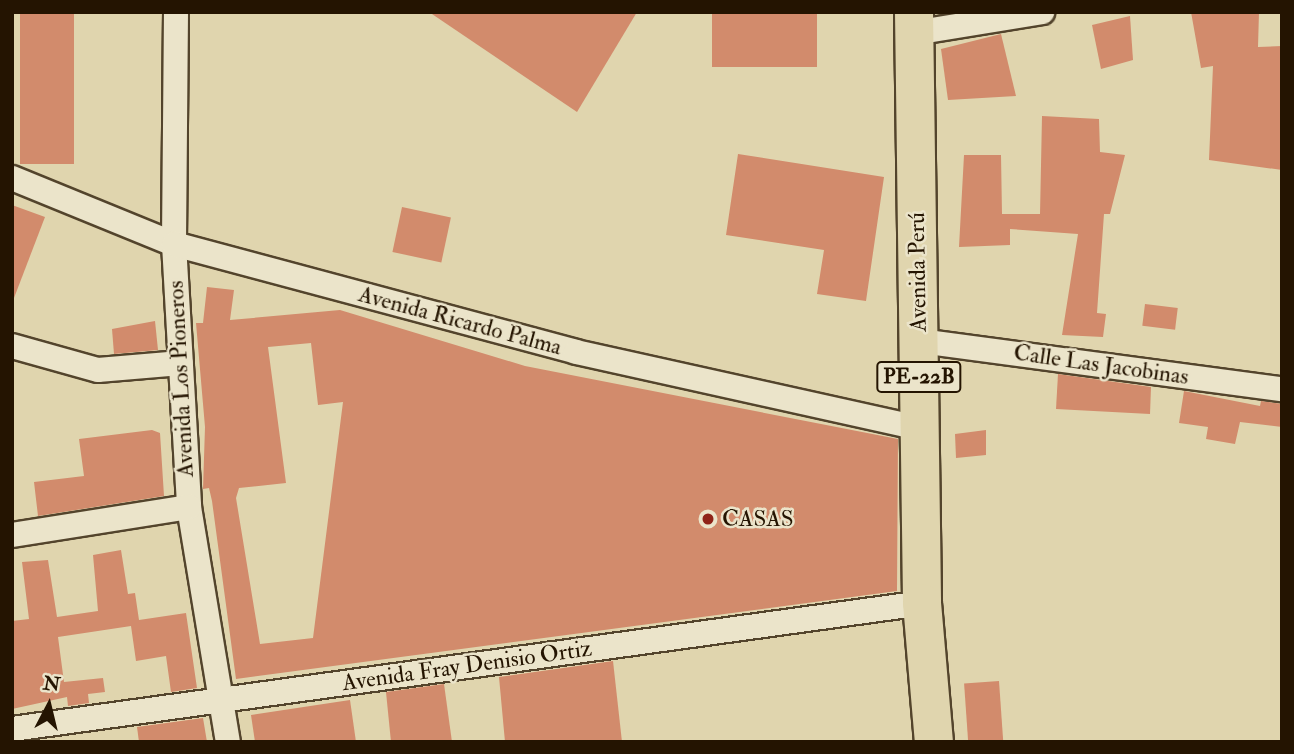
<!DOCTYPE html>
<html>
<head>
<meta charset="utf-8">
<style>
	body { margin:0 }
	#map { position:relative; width:1294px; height:754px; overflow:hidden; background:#e0d5ae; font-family:"IM FELL Double Pica",serif }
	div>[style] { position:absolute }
	.building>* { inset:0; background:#d28b6c; transform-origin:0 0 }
	.roads { filter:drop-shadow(2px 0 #53442c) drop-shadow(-2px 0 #53442c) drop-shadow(0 2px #53442c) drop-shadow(0 -2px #53442c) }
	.street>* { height:24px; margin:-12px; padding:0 12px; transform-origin:12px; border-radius:12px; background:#ebe4ca }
	.highway>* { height:38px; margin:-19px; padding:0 19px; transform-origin:19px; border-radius:19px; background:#e0d5ae }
	.dots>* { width:19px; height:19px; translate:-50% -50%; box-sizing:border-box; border:4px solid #ebe4ca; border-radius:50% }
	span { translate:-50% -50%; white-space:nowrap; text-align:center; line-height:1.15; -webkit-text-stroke:5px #ebe4ca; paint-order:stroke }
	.shield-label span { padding:2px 5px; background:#ebe4ca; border:2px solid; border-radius:5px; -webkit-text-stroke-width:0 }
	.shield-label { font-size:21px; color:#241401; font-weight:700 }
	.street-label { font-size:23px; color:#241401 }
	.poi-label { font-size:23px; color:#241401 }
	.left { translate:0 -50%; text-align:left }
	.frame { position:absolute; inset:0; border:14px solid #241401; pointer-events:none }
	.north { position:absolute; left:14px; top:670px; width:70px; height:70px; -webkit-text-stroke:5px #ebe4ca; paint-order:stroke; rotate:7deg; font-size:19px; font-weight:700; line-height:28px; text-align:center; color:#241401 }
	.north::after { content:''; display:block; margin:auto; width:24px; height:32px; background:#241401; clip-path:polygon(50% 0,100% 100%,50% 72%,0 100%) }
</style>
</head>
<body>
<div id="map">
	<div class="building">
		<i style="left:20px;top:12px;width:54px;height:152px"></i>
		<i style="clip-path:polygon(429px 12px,637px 12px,577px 112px)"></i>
		<i style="left:712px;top:12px;width:105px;height:55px"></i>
		<i style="clip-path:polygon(1191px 12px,1259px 12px,1258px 47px,1282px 46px,1282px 170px,1209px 160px,1213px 66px,1201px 68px)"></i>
		<i style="clip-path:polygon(1130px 16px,1133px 60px,1101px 69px,1092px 25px)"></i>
		<i style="clip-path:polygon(1001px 34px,1016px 96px,948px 100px,941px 49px)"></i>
		<i style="clip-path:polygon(1042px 116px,1099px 119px,1100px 152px,1125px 155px,1110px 214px,1104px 214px,1097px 313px,1106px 314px,1103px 337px,1062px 335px,1078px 234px,1010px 229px,1010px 245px,959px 247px,964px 155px,1001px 155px,1002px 214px,1040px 214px)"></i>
		<i style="clip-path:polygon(738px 154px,884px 177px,866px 301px,817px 294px,824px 250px,726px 235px)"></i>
		<i style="clip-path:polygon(12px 205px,45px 217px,14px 298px,12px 298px)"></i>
		<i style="left:402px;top:207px;width:50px;height:46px;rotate:12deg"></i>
		<i style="clip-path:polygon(evenodd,207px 287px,234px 290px,230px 320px,340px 310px,525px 366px,898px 439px,897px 591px,236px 679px,212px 501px,209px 488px,203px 489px,205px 427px,196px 323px,203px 323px,207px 287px,311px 343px,318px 405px,343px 402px,313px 638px,260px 644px,236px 498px,239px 488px,286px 483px,268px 347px,311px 343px)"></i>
		<i style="left:1145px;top:304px;width:33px;height:22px;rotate:7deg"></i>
		<i style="clip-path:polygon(155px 321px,158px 350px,114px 354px,112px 329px)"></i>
		<i style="clip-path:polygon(1058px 374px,1151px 387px,1150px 414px,1056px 409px)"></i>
		<i style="clip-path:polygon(1184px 391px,1260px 406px,1261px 401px,1282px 404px,1282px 427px,1240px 422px,1235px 444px,1206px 439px,1208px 427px,1179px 423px)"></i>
		<i style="clip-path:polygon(152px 430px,160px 433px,164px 496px,38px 516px,34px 482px,84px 476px,79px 439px)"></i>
		<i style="clip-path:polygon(986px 430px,986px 455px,956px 458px,955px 434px)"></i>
		<i style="clip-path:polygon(121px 550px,128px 594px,135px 593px,139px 620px,186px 613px,197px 688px,171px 692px,166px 656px,136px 661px,131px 626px,58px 637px,64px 682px,103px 678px,105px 692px,88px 694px,89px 703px,68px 706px,67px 697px,12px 709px,12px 621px,29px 619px,22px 562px,48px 560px,57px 617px,98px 611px,93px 555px)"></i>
		<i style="clip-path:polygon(613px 661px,622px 742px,505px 742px,499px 677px)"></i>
		<i style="left:999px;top:681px;width:61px;height:35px;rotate:86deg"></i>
		<i style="clip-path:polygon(444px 684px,452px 742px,391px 742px,386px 692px)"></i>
		<i style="clip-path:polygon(350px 700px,356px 742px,255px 742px,251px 715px)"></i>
		<i style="clip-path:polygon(203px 718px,207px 742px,139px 742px,137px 727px)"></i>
	</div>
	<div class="roads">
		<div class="street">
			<i style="left:176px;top:12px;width:232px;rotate:90.5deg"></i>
			<i style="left:174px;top:244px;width:263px;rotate:86.7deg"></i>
			<i style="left:189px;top:507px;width:238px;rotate:80.6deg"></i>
			<i style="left:914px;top:33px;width:130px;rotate:-9.3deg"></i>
			<i style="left:12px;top:178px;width:175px;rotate:22.2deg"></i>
			<i style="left:174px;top:244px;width:416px;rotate:15deg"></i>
			<i style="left:576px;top:352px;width:350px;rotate:12.5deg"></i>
			<i style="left:920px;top:341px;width:365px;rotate:7.6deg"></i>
			<i style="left:12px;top:346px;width:89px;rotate:15.6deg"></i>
			<i style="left:98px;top:370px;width:83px;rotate:-4.8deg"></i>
			<i style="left:12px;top:535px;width:179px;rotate:-9deg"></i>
			<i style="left:12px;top:729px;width:919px;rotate:-7.88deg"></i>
		</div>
		<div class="highway">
			<i style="left:914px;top:12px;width:591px;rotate:89.22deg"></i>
			<i style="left:922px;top:603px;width:140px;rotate:85.1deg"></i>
		</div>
	</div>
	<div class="dots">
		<i style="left:708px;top:519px;background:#8f2418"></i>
	</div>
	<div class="shield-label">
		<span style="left:919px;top:377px">PE-22B</span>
	</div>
	<div class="street-label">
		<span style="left:918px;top:272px;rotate:-91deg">Avenida Perú</span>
		<span style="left:460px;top:321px;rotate:15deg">Avenida Ricardo Palma</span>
		<span style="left:1101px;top:365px;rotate:8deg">Calle Las Jacobinas</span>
		<span style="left:181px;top:379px;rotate:-93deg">Avenida Los Pioneros</span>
		<span style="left:467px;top:666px;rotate:-8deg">Avenida Fray Denisio Ortiz</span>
	</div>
	<div class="poi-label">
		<span class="left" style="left:722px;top:519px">CASAS</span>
	</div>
	<div class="frame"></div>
	<div class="north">N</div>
</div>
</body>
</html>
